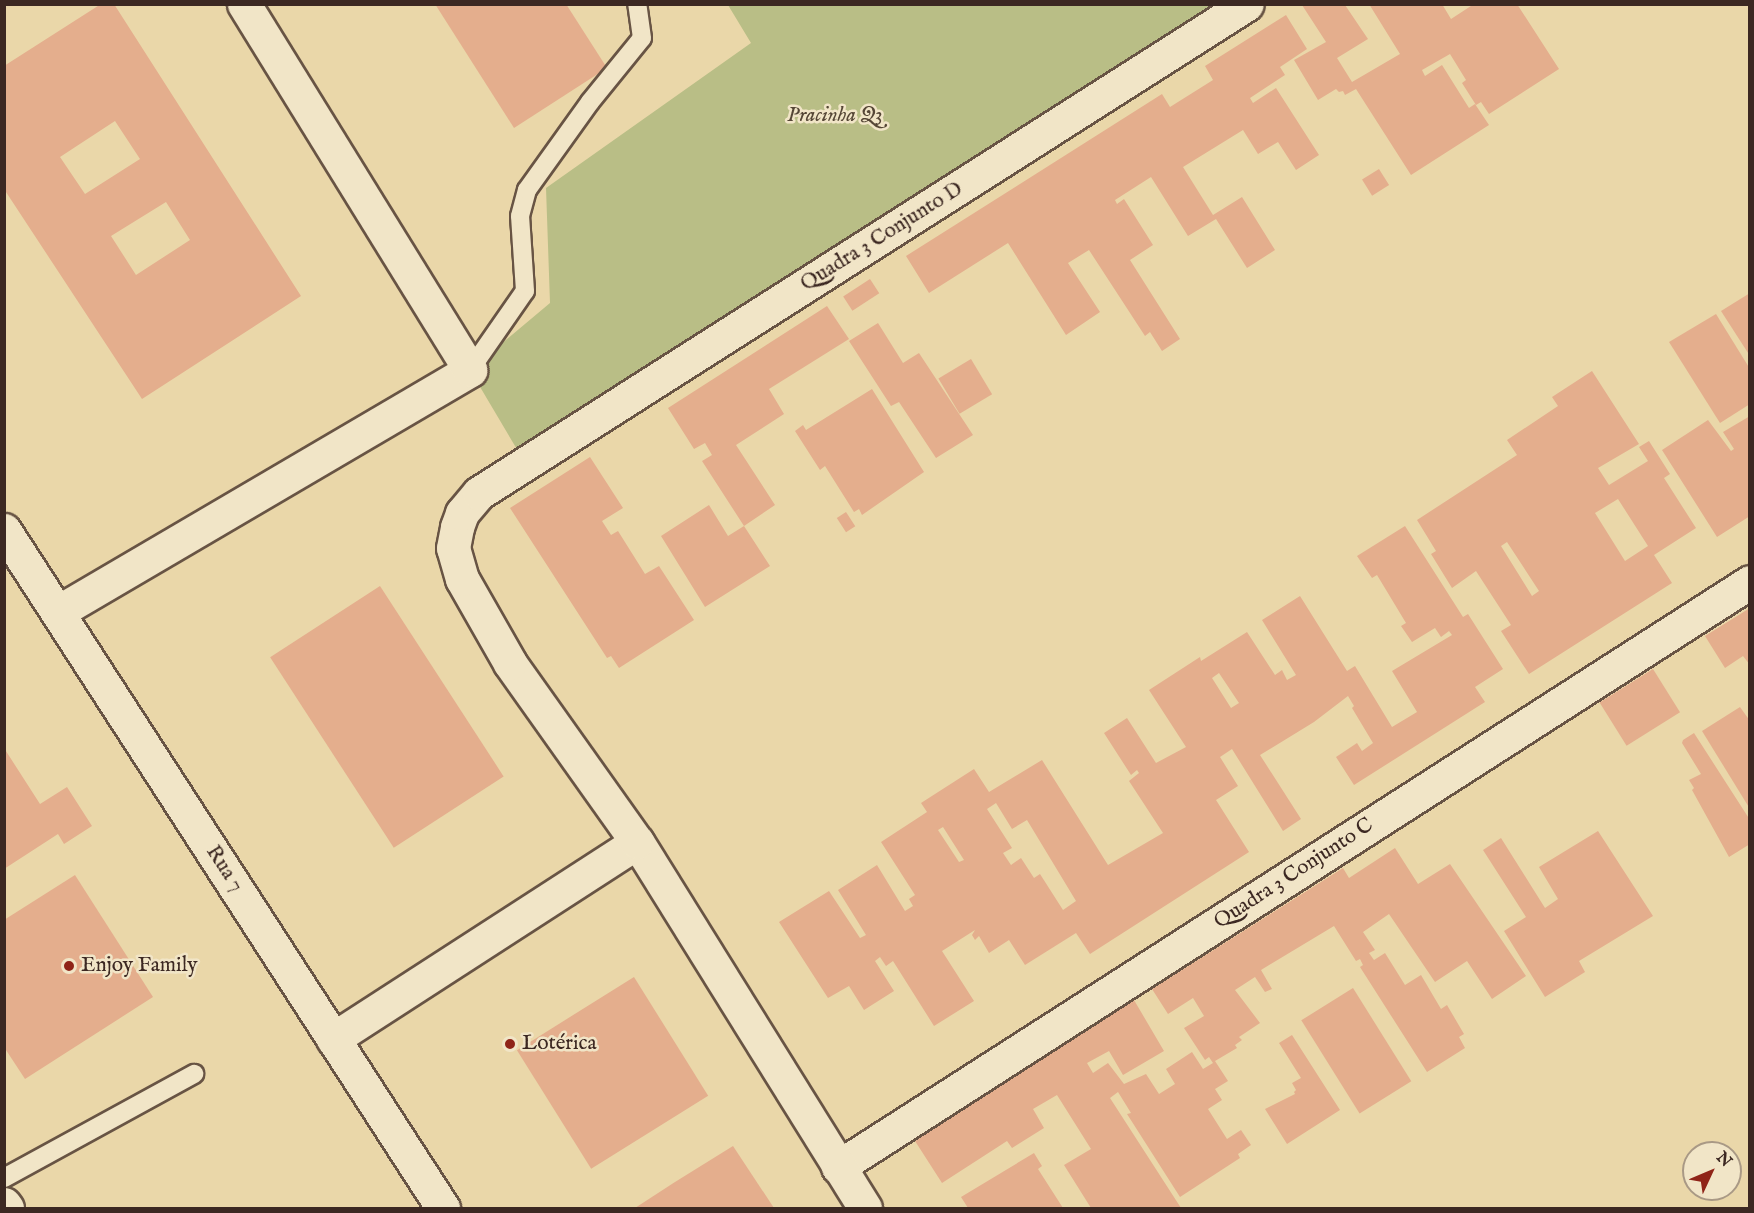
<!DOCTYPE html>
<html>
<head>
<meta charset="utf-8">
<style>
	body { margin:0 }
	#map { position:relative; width:1754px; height:1213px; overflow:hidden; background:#ead7a9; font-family:"IM FELL English",serif }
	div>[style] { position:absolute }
	.green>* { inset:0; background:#b9be86 }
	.building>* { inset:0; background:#e4ae8d; transform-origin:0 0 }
	.roads { filter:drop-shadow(2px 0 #685444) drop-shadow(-2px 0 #685444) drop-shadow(0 2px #685444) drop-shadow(0 -2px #685444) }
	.lane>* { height:18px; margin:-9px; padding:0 9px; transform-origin:9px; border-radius:9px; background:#f1e5c7 }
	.street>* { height:33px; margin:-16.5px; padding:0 16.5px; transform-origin:16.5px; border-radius:16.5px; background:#f1e5c7 }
	.secondary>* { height:33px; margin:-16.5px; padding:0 16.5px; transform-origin:16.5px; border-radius:16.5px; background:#f1e5c7 }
	.dots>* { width:16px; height:16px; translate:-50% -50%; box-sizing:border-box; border:3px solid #f1e5c7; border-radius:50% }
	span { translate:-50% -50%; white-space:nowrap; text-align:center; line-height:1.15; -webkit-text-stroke:5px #f1e5c7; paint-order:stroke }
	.park-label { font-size:21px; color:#554636; font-style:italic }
	.street-label { font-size:21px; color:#3c2822 }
	.poi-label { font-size:21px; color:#3c2822 }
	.left { translate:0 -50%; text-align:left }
	.frame { position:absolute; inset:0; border:6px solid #3c2822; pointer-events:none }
	.north { position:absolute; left:1682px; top:1141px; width:60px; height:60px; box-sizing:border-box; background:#f1e5c7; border:2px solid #a99985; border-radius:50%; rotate:46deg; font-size:16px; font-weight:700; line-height:24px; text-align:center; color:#3c2822 }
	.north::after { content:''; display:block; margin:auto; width:21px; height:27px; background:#8f2418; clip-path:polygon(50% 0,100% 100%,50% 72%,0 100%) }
</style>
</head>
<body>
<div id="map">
	<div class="green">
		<i style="clip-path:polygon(728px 5px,1216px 5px,518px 451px,470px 370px,550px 303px,546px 188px,751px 43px)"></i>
	</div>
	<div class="building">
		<i style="clip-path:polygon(evenodd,101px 4px,114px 4px,301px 296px,142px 399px,4px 189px,4px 66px,101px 4px,115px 121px,140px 159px,85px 194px,60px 157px,115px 121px,101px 4px,166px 202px,190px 240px,136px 275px,111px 236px,166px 202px)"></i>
		<i style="clip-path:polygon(435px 4px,566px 4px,607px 68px,514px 128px)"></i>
		<i style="clip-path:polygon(1369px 4px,1442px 4px,1451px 19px,1474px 4px,1517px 4px,1559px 69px,1489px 114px,1481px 102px,1476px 105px,1462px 83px,1466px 80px,1450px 54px,1422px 70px,1425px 76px,1442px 65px,1469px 108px,1475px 104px,1489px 125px,1411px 175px,1356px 89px,1345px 95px,1343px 91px,1339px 92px,1336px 89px,1318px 100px,1294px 60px,1326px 42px,1302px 5px,1345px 5px,1368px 39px,1337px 58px,1352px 82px,1400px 54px)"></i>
		<i style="clip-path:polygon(1286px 15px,1307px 49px,1280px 67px,1285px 75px,1250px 98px,1253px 103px,1276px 88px,1319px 155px,1296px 170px,1278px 142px,1258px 154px,1243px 130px,1183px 167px,1213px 215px,1242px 197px,1275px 250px,1247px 268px,1216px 219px,1188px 236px,1151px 177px,1115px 200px,1117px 204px,1124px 199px,1153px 245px,1130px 260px,1180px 339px,1162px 351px,1150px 332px,1145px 336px,1089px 250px,1068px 263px,1100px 312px,1066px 335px,1008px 243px,929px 293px,906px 256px,1162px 94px,1170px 107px,1213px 80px,1205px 66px)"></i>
		<i style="left:1379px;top:169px;width:19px;height:20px;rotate:58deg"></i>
		<i style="left:870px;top:279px;width:17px;height:32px;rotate:57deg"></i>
		<i style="clip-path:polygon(1750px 293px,1750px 356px,1721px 311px)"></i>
		<i style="clip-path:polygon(827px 306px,849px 339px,769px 389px,784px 414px,736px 445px,775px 505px,744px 526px,770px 566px,705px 607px,661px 536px,709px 505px,728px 536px,744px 526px,702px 461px,712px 455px,705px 443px,694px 449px,668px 408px)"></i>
		<i style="clip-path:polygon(1716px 314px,1750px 369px,1750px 404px,1720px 423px,1669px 342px)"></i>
		<i style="clip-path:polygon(878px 323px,903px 363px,919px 353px,973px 435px,936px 458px,899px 402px,891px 406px,849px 341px)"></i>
		<i style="left:971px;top:359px;width:41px;height:38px;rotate:59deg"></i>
		<i style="clip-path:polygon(evenodd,1592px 371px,1639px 444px,1598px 468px,1609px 485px,1648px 461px,1639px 447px,1649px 441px,1670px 474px,1664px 478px,1696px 528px,1654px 555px,1672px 583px,1529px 674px,1501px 631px,1511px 625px,1476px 571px,1452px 588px,1431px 554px,1436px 551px,1417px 520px,1517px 455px,1507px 440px,1558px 406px,1552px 397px,1592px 371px,1618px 499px,1648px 546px,1625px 561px,1595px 513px,1618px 499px,1592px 371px,1507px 542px,1539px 591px,1532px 596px,1501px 546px,1507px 542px)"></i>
		<i style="clip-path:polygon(872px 389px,924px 472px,862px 515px,859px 509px,854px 512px,825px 466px,820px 470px,795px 431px,803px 425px,806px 430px)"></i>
		<i style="clip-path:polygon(1750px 416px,1750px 516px,1717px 537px,1662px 450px,1708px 420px,1731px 451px,1734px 449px,1723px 432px)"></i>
		<i style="clip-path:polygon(590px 457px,623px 508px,602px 521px,611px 535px,618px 531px,645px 574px,659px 566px,694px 620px,619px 668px,611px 656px,607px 658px,510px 508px)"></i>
		<i style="left:846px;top:512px;width:17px;height:11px;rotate:57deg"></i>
		<i style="clip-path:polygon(evenodd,1405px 526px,1463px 617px,1468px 614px,1503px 669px,1475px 687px,1485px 702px,1354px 785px,1336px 757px,1357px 743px,1362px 751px,1373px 743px,1352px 708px,1354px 706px,1348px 696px,1314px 722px,1260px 755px,1301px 819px,1283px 831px,1232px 749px,1220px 757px,1238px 786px,1216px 800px,1249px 852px,1090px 954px,1076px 933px,1025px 965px,1009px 940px,989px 953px,979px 936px,975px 940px,972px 935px,975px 930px,942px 951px,974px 1001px,934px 1026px,893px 961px,886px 966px,880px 957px,875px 961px,894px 991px,864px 1010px,849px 986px,828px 998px,779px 922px,829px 891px,860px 938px,866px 935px,838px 890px,877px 865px,905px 911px,913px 906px,909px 899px,915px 895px,881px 842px,927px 812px,921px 803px,974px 769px,989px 792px,1042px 760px,1108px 865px,1163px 833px,1129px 781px,1139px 773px,1137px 770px,1131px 775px,1104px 733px,1127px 718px,1156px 763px,1186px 747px,1149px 690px,1200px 657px,1201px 661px,1247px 632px,1275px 675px,1282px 670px,1287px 680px,1296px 675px,1262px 620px,1300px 596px,1347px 671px,1355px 666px,1392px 727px,1417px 712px,1392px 671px,1452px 635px,1449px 631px,1441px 637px,1435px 628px,1412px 642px,1401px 626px,1406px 623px,1377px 575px,1372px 578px,1357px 556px,1405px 526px,1219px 673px,1239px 703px,1231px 708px,1212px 678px,1219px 673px,1405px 526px,996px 803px,1012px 829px,1027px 820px,1076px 901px,1063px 910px,1040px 874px,1034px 878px,1021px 858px,1011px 865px,1003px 853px,1012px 848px,987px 809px,996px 803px,1405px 526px,943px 827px,964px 860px,959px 862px,938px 830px,943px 827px)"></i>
		<i style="left:380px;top:586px;width:227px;height:131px;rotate:57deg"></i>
		<i style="clip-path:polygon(1750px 608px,1750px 665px,1743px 656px,1725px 668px,1705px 636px)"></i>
		<i style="left:1653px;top:669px;width:51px;height:63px;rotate:58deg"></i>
		<i style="clip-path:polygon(1740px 707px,1750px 721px,1750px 809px,1702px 731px)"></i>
		<i style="clip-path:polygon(1694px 733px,1750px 820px,1750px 844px,1729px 857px,1692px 790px,1694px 788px,1689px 780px,1701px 774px,1682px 743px,1683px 740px)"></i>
		<i style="clip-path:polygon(4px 748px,40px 804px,67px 787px,92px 826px,64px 844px,58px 834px,4px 869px)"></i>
		<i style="clip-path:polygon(1598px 831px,1653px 916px,1579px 961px,1585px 972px,1545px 997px,1504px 931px,1526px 917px,1483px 850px,1501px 838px,1545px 908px,1558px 899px,1539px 867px)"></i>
		<i style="clip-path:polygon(1395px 848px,1418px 884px,1450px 864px,1526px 976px,1492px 999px,1467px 961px,1435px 982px,1389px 914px,1363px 932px,1375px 950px,1369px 953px,1374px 960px,1385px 953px,1405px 985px,1421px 975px,1441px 1009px,1447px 1005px,1464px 1034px,1459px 1037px,1465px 1048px,1427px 1072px,1360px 967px,1363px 965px,1360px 959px,1356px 961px,1334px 926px,1261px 970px,1272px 989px,1265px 992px,1255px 977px,1235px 990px,1260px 1023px,1239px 1037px,1242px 1040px,1235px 1045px,1237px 1048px,1215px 1061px,1228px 1081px,1215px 1089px,1222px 1100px,1208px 1109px,1227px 1139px,1241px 1130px,1251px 1145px,1238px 1154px,1240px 1158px,1180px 1197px,1127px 1114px,1131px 1113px,1118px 1092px,1110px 1098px,1181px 1208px,1091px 1208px,1064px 1165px,1091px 1149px,1057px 1095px,1033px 1109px,1044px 1128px,1012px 1148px,1007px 1141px,942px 1183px,915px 1141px,1134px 1000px,1164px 1051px,1123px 1075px,1109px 1051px,1087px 1063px,1093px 1073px,1108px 1063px,1124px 1084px,1146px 1074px,1159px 1094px,1175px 1084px,1166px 1069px,1192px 1052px,1203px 1069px,1213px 1063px,1209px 1057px,1205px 1060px,1184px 1028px,1204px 1016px,1193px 998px,1168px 1014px,1152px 989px,1343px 868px,1349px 878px)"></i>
		<i style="clip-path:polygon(75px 875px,153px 997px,25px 1079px,4px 1047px,4px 920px)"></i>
		<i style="left:634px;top:977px;width:140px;height:138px;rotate:58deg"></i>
		<i style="left:1353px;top:988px;width:110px;height:61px;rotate:58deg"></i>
		<i style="clip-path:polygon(1292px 1035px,1340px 1110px,1287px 1144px,1265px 1109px,1295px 1094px,1294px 1092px,1296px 1090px,1292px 1083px,1301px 1078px,1279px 1043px)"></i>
		<i style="clip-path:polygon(733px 1146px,774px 1208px,635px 1208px,675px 1182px)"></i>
		<i style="clip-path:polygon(1034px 1153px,1042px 1166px,1038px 1169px,1063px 1208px,968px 1208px,961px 1197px)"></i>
	</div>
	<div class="roads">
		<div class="lane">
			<i style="left:470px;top:370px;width:96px;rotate:-55.2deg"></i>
			<i style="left:525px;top:291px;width:75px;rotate:-93.8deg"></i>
			<i style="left:520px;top:216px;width:27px;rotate:-75deg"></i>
			<i style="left:527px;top:190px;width:108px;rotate:-54.4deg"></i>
			<i style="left:590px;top:102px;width:82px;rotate:-50.9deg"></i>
			<i style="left:642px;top:38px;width:34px;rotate:-98deg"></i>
			<i style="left:4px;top:1178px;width:217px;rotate:-28.7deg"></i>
		</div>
		<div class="street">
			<i style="left:58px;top:612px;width:478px;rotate:-30.4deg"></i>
			<i style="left:470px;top:370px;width:430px;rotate:-121.7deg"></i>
			<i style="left:333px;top:1039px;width:362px;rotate:-32.9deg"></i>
			<i style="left:838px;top:1167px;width:1083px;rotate:-32.68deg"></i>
			<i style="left:4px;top:1204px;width:5px;rotate:53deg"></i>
			<i style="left:865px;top:1208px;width:431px;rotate:-121.9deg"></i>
			<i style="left:637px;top:842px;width:219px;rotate:-125.4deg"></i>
			<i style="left:510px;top:663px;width:97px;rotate:-119.7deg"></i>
			<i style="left:462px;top:579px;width:32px;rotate:-106deg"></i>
			<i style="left:453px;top:548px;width:21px;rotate:-79deg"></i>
			<i style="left:457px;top:527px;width:15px;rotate:-70deg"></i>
			<i style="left:462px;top:513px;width:26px;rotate:-50deg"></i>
			<i style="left:479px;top:493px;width:910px;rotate:-32.49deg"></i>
		</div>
		<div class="secondary">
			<i style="left:4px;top:530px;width:808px;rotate:57.08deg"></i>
		</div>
	</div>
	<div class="dots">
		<i style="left:69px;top:966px;background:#8f2418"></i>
		<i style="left:510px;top:1044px;background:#8f2418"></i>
	</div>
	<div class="park-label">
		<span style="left:835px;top:116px">Pracinha Q3</span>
	</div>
	<div class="street-label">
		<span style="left:882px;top:237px;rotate:-32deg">Quadra 3 Conjunto D</span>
		<span style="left:224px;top:869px;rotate:57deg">Rua 7</span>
		<span style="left:1294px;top:874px;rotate:-33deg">Quadra 3 Conjunto C</span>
	</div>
	<div class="poi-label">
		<span class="left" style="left:81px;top:966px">Enjoy Family</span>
		<span class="left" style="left:522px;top:1044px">Lotérica</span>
	</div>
	<div class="frame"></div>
	<div class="north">N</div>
</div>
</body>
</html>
